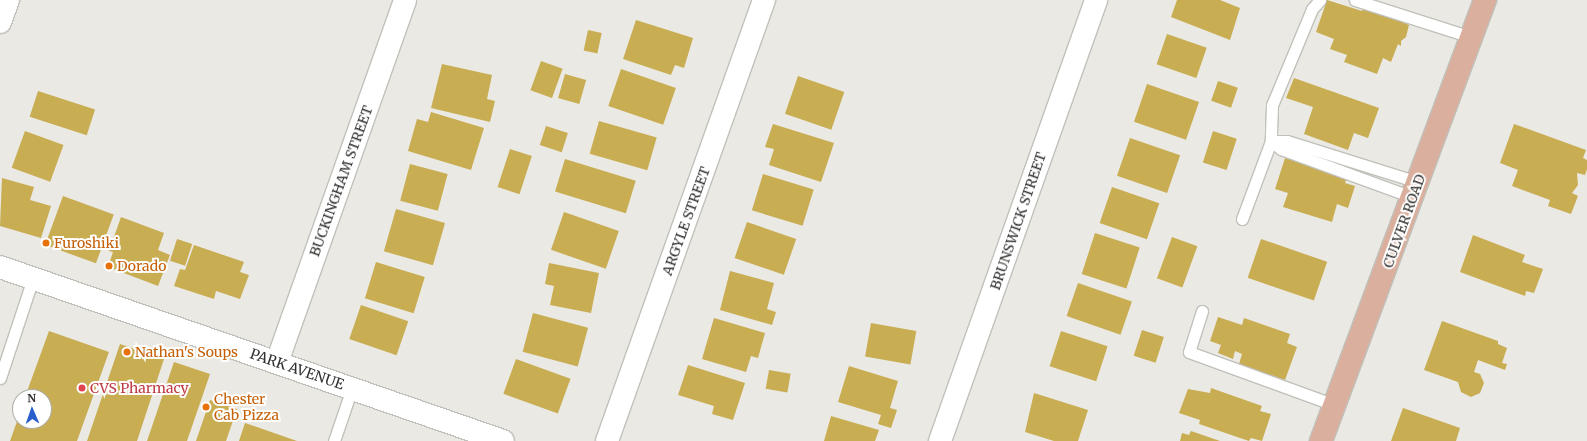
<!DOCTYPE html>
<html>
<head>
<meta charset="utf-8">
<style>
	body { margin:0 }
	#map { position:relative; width:1587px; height:441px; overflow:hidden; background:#ebe9e3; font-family:Merriweather,serif }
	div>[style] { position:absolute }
	.building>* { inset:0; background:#c8ad52; transform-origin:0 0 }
	.roads { filter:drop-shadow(1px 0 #c1c0ba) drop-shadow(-1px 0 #c1c0ba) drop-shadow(0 1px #c1c0ba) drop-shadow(0 -1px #c1c0ba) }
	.lane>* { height:11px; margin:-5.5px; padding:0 5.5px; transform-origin:5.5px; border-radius:5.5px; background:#fff }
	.street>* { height:22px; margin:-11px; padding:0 11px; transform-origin:11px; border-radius:11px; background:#fff }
	.secondary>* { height:22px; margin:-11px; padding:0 11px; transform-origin:11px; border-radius:11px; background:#fff }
	.primary>* { height:22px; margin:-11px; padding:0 11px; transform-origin:11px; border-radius:11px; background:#daaf9d }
	.dots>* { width:11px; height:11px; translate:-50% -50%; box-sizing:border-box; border:2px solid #fff; border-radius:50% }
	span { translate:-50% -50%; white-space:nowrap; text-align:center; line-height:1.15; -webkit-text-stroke:4px #fff; paint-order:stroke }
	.street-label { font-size:14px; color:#31302e }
	.food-label { font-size:14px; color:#c56008 }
	.left { translate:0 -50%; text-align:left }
	.health-label { font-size:14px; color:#be3a42 }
	.north { position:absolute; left:12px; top:389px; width:40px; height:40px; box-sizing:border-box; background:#fff; border:1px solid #adacab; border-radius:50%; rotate:358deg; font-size:11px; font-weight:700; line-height:16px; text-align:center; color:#31302e }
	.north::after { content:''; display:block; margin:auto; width:14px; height:18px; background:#2a5ecc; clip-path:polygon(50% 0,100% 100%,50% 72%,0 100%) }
</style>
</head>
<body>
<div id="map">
	<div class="building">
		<i style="clip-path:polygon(1177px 0,1220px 0,1240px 8px,1230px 40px,1171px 17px)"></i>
		<i style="clip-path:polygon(1327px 0,1362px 11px,1364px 6px,1409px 25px,1406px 37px,1401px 41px,1401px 46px,1398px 44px,1391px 62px,1383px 58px,1377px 74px,1344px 62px,1347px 55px,1330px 49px,1334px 39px,1316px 32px)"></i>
		<i style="clip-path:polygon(636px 20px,693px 38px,684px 68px,675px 65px,671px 75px,623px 59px)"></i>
		<i style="left:588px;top:30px;width:14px;height:21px;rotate:12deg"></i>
		<i style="left:1167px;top:34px;width:42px;height:32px;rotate:19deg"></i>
		<i style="left:541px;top:61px;width:23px;height:31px;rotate:20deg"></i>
		<i style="clip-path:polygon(442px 64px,492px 75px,487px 99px,495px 101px,490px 122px,431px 108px)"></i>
		<i style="left:621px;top:69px;width:58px;height:39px;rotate:19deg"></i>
		<i style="left:565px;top:74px;width:22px;height:25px;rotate:16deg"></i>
		<i style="left:798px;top:76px;width:49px;height:40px;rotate:19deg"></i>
		<i style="clip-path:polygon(1294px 78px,1379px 108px,1368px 138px,1354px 133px,1348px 150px,1304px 134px,1313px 107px,1286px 98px)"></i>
		<i style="left:1218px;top:81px;width:21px;height:21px;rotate:19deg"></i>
		<i style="left:1147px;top:84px;width:55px;height:40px;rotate:19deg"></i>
		<i style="left:38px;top:91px;width:60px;height:27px;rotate:18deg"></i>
		<i style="clip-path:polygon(431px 112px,484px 128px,471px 170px,408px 151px,417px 119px,428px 122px)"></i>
		<i style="left:599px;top:121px;width:60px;height:34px;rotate:16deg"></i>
		<i style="clip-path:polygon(773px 124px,834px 143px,821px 182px,769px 165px,774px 149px,765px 147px)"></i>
		<i style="clip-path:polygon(1514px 124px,1586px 150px,1583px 158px,1587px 160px,1587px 169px,1585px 175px,1577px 173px,1578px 185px,1572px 193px,1578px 196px,1571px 214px,1548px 206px,1550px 200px,1512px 186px,1518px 170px,1500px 163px)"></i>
		<i style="left:546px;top:126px;width:23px;height:20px;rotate:18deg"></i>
		<i style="left:25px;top:131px;width:41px;height:39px;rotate:20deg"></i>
		<i style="left:1213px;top:131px;width:25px;height:33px;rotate:18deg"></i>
		<i style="left:1130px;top:138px;width:53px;height:40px;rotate:19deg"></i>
		<i style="left:510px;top:149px;width:23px;height:40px;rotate:18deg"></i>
		<i style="clip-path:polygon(1285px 158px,1347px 177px,1345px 183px,1355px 186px,1348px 208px,1337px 204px,1332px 222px,1283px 207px,1288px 193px,1275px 189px)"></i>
		<i style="left:565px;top:159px;width:74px;height:34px;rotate:17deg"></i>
		<i style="left:410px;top:164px;width:39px;height:38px;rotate:15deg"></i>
		<i style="left:763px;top:174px;width:53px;height:38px;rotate:17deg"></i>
		<i style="clip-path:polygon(2px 178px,34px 187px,30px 200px,51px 206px,41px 238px,0 226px)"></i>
		<i style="left:1112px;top:187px;width:50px;height:38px;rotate:19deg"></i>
		<i style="left:63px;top:196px;width:54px;height:52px;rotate:20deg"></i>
		<i style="left:396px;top:209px;width:51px;height:44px;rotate:16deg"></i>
		<i style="left:564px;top:212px;width:58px;height:40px;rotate:19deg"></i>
		<i style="clip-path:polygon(121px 217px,164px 233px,158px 250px,170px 255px,158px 286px,108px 267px,113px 252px,109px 251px)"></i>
		<i style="left:747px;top:222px;width:52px;height:38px;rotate:19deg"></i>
		<i style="left:1095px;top:233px;width:47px;height:43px;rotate:18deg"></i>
		<i style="clip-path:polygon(1473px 235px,1525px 255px,1522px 262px,1543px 269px,1534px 293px,1526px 291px,1525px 296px,1460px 272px)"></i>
		<i style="left:1172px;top:237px;width:27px;height:44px;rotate:20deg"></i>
		<i style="left:177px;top:239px;width:16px;height:23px;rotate:18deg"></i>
		<i style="left:1261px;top:239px;width:70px;height:41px;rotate:19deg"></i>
		<i style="clip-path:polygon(194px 245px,244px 262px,240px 272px,249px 275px,240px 299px,216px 291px,214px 299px,174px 286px,180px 269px,185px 270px)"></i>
		<i style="left:376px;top:262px;width:51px;height:38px;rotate:17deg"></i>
		<i style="clip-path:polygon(549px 263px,599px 273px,591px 313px,550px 305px,554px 286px,545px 284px)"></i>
		<i style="clip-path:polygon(730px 271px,774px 283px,767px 309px,776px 312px,772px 325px,720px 310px)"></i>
		<i style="left:1078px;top:283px;width:57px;height:35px;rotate:19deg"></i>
		<i style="left:361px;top:305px;width:50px;height:36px;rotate:19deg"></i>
		<i style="left:533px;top:313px;width:57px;height:40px;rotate:15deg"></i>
		<i style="clip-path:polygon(1218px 317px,1242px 325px,1244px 318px,1290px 334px,1287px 343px,1297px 347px,1285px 380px,1239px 364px,1242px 354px,1235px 351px,1233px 359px,1218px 353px,1221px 345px,1210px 341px)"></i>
		<i style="clip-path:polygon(714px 318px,765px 333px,758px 358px,751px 356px,746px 372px,702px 359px)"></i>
		<i style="clip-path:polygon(1442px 321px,1498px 341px,1498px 344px,1507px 348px,1502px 363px,1507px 364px,1505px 370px,1478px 360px,1474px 372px,1480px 374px,1484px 383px,1480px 393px,1471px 397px,1461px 392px,1458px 382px,1424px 370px)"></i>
		<i style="left:871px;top:323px;width:46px;height:34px;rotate:10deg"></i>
		<i style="left:1142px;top:330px;width:23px;height:27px;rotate:18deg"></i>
		<i style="clip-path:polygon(49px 331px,109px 352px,77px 441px,10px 441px,20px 413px,20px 421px,44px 421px,44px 397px,25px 397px)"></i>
		<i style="left:1061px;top:331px;width:49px;height:37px;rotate:18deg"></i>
		<i style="clip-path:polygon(120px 344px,164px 359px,137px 441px,87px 441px)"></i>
		<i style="left:516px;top:359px;width:58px;height:37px;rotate:20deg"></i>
		<i style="clip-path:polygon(174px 362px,210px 374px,187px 441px,147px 441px)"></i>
		<i style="clip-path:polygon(688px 365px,745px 383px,733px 420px,712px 414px,714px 406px,678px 395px)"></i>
		<i style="clip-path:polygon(849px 366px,898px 381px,890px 408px,897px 410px,891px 428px,878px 424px,881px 415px,838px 402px)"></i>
		<i style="left:769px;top:370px;width:22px;height:19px;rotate:10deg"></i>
		<i style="clip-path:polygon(1211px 388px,1262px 406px,1260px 411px,1271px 414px,1262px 441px,1251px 438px,1249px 441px,1199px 424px,1200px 420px,1179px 413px,1188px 389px,1210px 393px)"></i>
		<i style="clip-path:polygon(1034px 393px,1088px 410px,1078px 441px,1054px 441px,1025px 432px)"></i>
		<i style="clip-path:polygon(210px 400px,237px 409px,226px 441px,196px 441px)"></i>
		<i style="clip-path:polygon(1403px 408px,1460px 428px,1456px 441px,1391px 441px)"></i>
		<i style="clip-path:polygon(831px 416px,879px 430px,875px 441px,824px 441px)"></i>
		<i style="clip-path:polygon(245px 423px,297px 441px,239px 441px)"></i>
		<i style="clip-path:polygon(1191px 431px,1220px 441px,1180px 441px,1182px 433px,1189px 435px)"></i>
	</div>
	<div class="roads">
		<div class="lane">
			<i style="left:1320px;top:0;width:12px;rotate:132deg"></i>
			<i style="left:1312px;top:9px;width:104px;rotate:112.6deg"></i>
			<i style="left:1272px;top:105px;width:36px;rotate:92deg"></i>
			<i style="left:1271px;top:141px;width:16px"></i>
			<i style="left:1287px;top:141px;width:137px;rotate:17.4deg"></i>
			<i style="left:1355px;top:0;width:122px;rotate:17.7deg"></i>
			<i style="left:1242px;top:219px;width:83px;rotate:-69.6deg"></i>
			<i style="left:1271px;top:141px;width:13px;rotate:39deg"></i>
			<i style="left:1281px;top:149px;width:140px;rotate:20.1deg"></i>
			<i style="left:1202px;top:311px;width:43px;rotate:107.6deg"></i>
			<i style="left:1189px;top:352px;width:155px;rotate:20deg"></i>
			<i style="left:0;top:378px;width:105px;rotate:-71.7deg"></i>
			<i style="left:334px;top:441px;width:56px;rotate:-71.2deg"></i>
		</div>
		<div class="street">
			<i style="left:277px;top:362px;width:384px;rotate:-70.5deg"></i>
			<i style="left:607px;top:441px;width:468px;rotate:-70.4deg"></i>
			<i style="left:940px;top:441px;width:468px;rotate:-70.5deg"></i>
		</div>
		<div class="secondary">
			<i style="left:0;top:22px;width:23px;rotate:-70deg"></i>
			<i style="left:0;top:267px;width:532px;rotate:19.08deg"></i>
		</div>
		<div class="primary">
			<i style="left:1321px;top:441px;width:471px;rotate:-69.6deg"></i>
		</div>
	</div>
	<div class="dots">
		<i style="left:46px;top:243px;background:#e8710a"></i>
		<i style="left:109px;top:266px;background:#e8710a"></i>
		<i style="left:127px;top:352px;background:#e8710a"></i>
		<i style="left:82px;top:388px;background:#e0444e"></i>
		<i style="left:206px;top:407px;background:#e8710a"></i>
	</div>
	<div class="street-label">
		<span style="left:341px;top:181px;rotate:-70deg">BUCKINGHAM STREET</span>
		<span style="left:686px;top:221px;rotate:-70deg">ARGYLE STREET</span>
		<span style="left:1018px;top:221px;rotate:-71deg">BRUNSWICK STREET</span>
		<span style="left:1404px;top:221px;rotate:-70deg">CULVER ROAD</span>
		<span style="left:297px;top:369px;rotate:19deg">PARK AVENUE</span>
	</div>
	<div class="food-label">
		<span class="left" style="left:54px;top:243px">Furoshiki</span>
		<span class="left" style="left:117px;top:266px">Dorado</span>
		<span class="left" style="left:135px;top:352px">Nathan's Soups</span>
		<span class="left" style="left:214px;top:407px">Chester<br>Cab Pizza</span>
	</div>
	<div class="health-label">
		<span class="left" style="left:90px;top:388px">CVS Pharmacy</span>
	</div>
	<div class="north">N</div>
</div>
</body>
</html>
